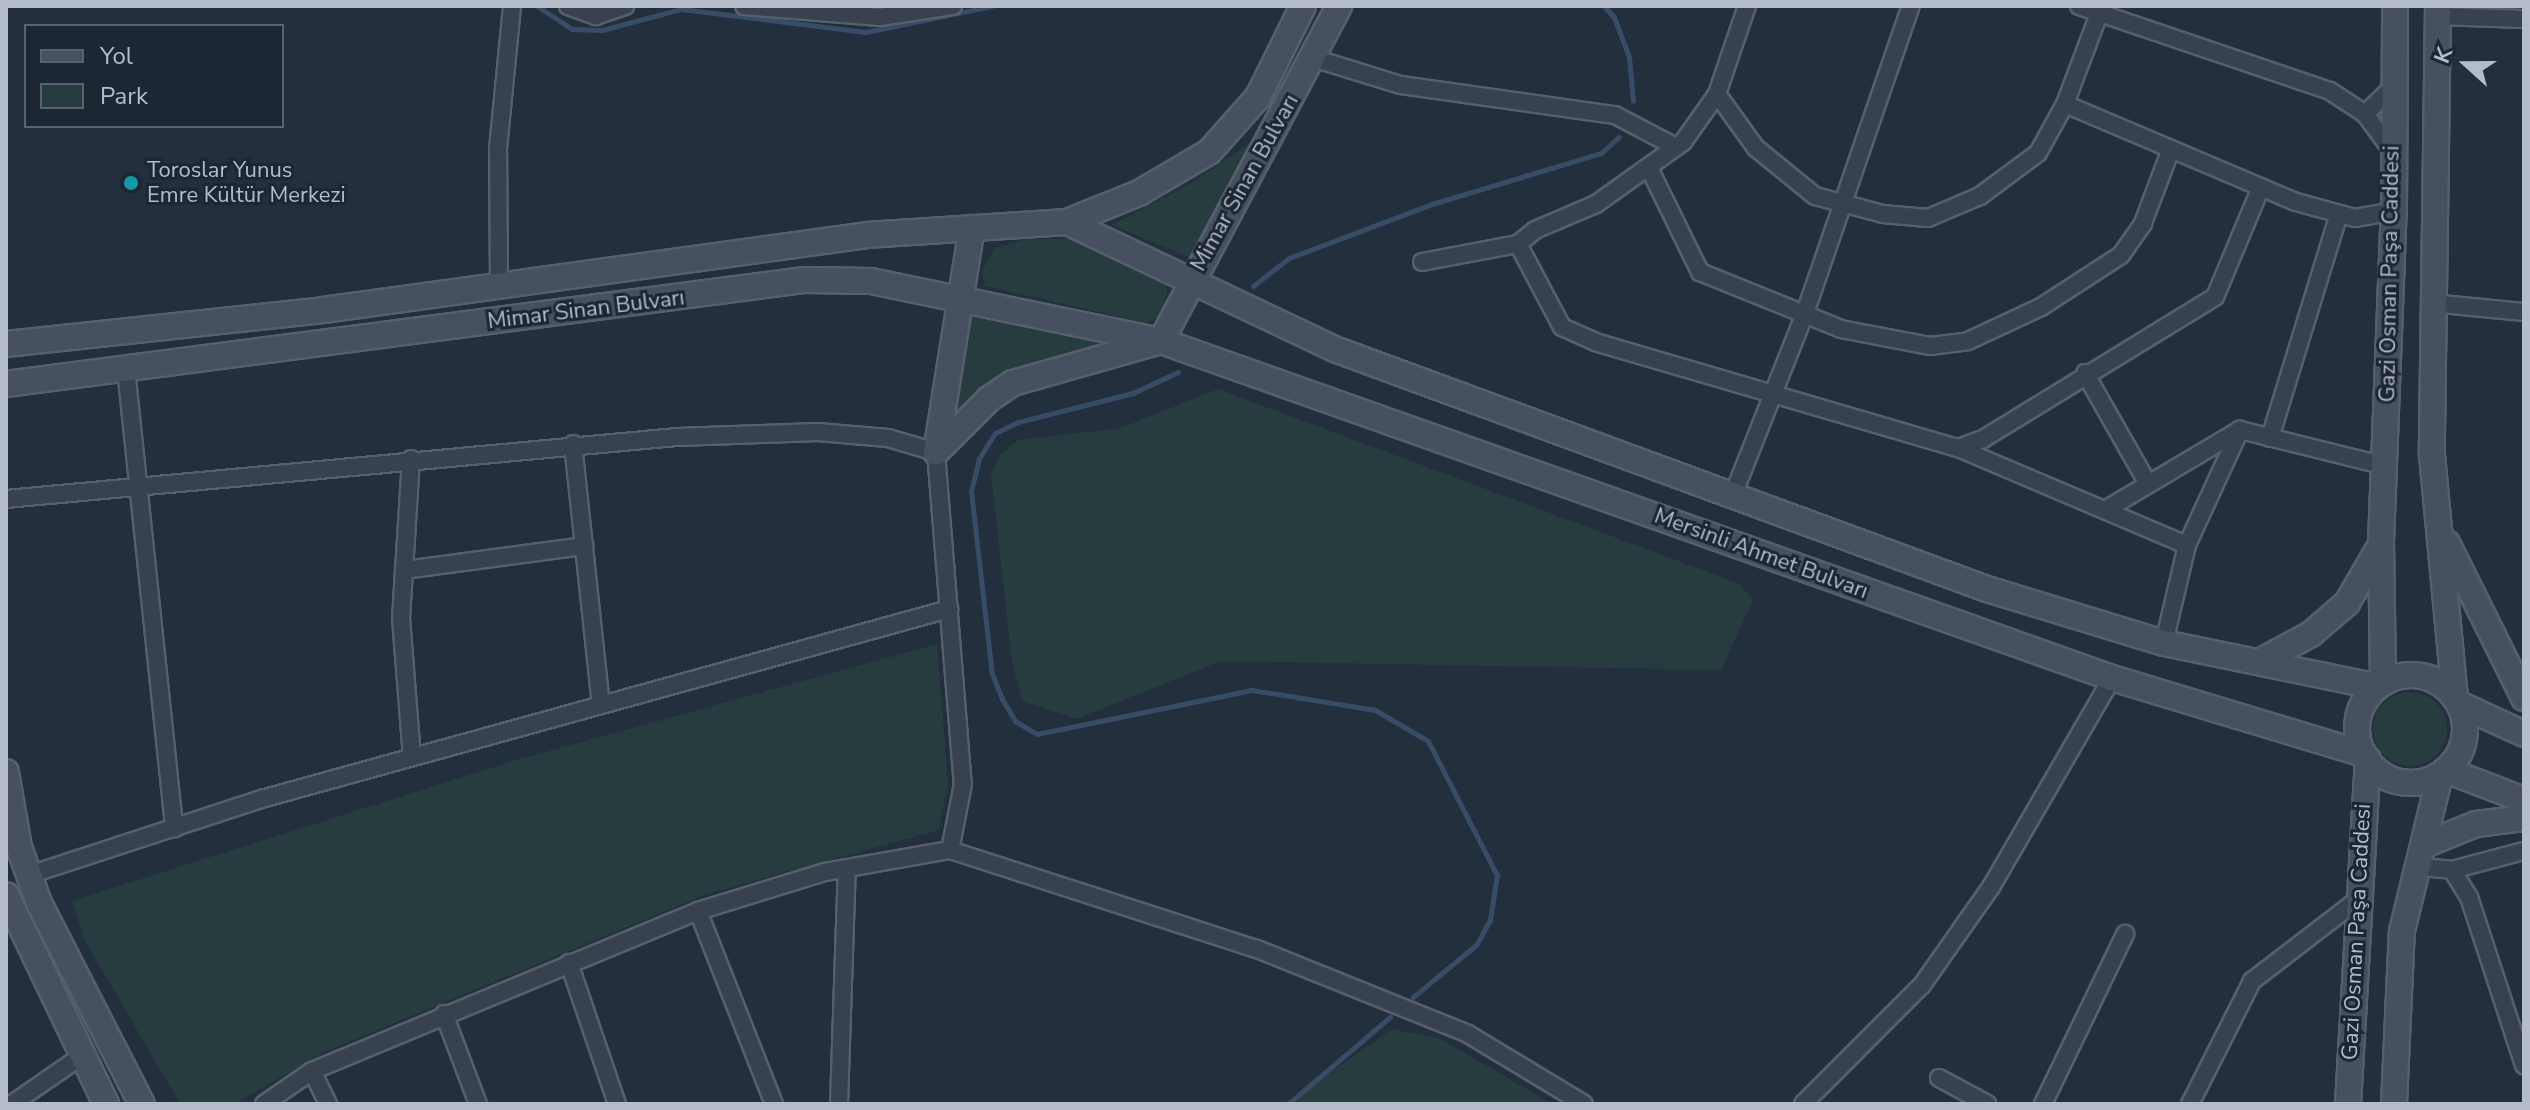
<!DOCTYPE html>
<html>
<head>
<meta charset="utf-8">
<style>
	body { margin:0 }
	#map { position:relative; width:2530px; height:1110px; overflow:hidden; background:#242f3e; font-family:"Nunito Sans",sans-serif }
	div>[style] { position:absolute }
	.green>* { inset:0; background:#263c3f }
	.round { border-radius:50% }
	.stream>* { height:5px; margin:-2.5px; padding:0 2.5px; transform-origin:2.5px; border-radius:2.5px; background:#394c67 }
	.roads { filter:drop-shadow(2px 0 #565f6c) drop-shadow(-2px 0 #565f6c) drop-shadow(0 2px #565f6c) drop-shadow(0 -2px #565f6c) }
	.street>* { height:16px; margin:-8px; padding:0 8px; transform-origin:8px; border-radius:8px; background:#38414e }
	.secondary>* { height:24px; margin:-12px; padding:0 12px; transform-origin:12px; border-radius:12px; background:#465061 }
	.secondary>.ring { margin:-12px; padding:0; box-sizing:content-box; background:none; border:24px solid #465061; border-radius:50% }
	.dots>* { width:22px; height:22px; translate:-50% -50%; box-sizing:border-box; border:4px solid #1d2633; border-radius:50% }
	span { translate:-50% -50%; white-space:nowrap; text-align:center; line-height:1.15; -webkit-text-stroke:6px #1d2633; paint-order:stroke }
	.poi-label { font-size:22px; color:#b4bcc9 }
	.left { translate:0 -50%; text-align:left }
	.street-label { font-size:22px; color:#b4bcc9 }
	.frame { position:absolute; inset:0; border:8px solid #b4bcc9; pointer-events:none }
	.legend { position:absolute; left:24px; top:24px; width:260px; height:104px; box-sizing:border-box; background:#1d2633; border:2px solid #59626f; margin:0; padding:10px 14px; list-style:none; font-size:24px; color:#b4bcc9 }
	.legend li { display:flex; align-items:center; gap:16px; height:40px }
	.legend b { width:40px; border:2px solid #59626f }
	.north { position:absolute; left:2426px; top:24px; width:80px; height:80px; -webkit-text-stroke:6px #1d2633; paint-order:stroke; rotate:291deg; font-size:22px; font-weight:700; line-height:32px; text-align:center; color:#b4bcc9 }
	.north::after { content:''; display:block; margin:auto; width:28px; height:36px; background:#b4bcc9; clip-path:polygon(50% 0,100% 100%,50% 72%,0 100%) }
</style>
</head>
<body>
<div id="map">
	<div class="green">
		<i style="clip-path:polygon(1256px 139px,1194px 259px,1111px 225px,1190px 184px)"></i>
		<i style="clip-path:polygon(1027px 239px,1072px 239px,1165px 275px,1167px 294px,1160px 316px,1146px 323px,985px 286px,982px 271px,995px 248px)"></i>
		<i style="clip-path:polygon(962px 315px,1110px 342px,1009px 371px,948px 420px)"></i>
		<i style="clip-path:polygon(1218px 389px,1740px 584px,1753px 600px,1721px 670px,1221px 661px,1076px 719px,1022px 701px,1012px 663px,991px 475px,1000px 455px,1018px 440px,1121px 428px)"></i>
		<i style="clip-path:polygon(937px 644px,948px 783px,939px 830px,707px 894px,322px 1053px,235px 1104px,180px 1104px,84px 939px,72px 901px,513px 761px)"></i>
		<i class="round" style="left:2373px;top:692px;width:74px;height:74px"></i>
		<i style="clip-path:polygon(1392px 1029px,1441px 1039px,1552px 1104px,1295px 1104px,1310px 1087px)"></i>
	</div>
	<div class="stream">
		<i style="left:537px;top:6px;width:42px;rotate:33.3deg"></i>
		<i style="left:572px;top:29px;width:30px;rotate:2deg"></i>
		<i style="left:602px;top:30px;width:82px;rotate:-14.9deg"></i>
		<i style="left:681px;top:9px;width:186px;rotate:7.1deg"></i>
		<i style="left:866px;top:32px;width:129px;rotate:-11.7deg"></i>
		<i style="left:1604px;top:6px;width:15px;rotate:48deg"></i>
		<i style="left:1614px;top:17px;width:43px;rotate:69.4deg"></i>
		<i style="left:1629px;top:57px;width:44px;rotate:84.8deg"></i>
		<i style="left:1253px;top:286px;width:46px;rotate:-37.9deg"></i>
		<i style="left:1289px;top:258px;width:153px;rotate:-20.7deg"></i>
		<i style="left:1432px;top:204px;width:177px;rotate:-16.8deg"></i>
		<i style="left:1601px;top:153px;width:24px;rotate:-42deg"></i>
		<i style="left:1178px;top:372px;width:50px;rotate:155deg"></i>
		<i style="left:1133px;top:393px;width:119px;rotate:165.8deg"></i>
		<i style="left:1018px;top:422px;width:25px;rotate:154deg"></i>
		<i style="left:995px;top:433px;width:31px;rotate:122deg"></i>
		<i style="left:979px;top:459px;width:33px;rotate:104deg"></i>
		<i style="left:971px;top:491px;width:184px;rotate:83.5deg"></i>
		<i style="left:992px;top:674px;width:27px;rotate:68deg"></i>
		<i style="left:1002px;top:699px;width:26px;rotate:59deg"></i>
		<i style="left:1015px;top:721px;width:26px;rotate:31deg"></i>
		<i style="left:1037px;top:734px;width:219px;rotate:-11.6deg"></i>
		<i style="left:1252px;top:690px;width:125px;rotate:9.2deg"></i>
		<i style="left:1375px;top:710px;width:61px;rotate:30.3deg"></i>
		<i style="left:1428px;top:741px;width:151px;rotate:62.8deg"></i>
		<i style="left:1497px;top:875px;width:46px;rotate:98.8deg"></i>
		<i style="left:1490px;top:920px;width:29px;rotate:119deg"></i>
		<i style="left:1476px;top:945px;width:82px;rotate:140.5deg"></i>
		<i style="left:1288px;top:1104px;width:134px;rotate:-40.5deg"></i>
	</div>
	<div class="roads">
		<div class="street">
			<i style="left:568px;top:6px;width:30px;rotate:20deg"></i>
			<i style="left:596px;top:16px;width:31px;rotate:-19deg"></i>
			<i style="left:744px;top:6px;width:136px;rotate:4.6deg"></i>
			<i style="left:880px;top:17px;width:74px;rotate:-8.6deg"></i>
			<i style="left:2079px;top:6px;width:265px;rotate:18.7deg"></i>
			<i style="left:2330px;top:91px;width:42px;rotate:33.3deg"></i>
			<i style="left:2365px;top:114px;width:47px;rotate:53.6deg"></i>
			<i style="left:2438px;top:16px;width:86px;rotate:2deg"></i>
			<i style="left:1313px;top:58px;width:92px;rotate:17.1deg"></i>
			<i style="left:1401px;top:85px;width:216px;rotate:8deg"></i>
			<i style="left:1615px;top:115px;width:69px;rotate:27.7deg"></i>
			<i style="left:1717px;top:94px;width:67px;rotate:54.2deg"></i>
			<i style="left:1756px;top:148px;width:76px;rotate:39.1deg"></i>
			<i style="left:1815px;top:196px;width:70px;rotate:14.8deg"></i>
			<i style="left:1883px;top:214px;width:45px;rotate:5.1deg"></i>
			<i style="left:1928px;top:218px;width:56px;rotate:-22.9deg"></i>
			<i style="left:1980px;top:196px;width:72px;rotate:-36.6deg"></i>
			<i style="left:2038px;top:153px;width:56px;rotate:-61.1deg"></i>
			<i style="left:2065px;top:104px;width:105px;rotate:-69.3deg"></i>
			<i style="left:2065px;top:104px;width:251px;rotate:23deg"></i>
			<i style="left:2296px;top:202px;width:61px;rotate:15.2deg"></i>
			<i style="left:2355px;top:218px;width:40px;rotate:-10deg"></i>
			<i style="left:2365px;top:114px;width:40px;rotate:-44deg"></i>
			<i style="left:1649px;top:168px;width:116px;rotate:63.9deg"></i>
			<i style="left:1700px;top:272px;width:152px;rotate:22deg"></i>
			<i style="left:1841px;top:329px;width:91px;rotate:10.8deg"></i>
			<i style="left:1930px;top:346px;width:38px;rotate:-7deg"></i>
			<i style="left:1968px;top:341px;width:81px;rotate:-25deg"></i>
			<i style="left:2041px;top:307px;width:95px;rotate:-33deg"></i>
			<i style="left:2121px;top:255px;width:39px;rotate:-55deg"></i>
			<i style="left:2143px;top:223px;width:79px;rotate:-69.3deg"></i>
			<i style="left:1518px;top:244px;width:94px;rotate:62.1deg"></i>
			<i style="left:1562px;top:327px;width:36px;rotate:24deg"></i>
			<i style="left:1595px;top:342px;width:378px;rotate:16.3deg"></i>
			<i style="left:1958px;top:448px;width:27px;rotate:-20deg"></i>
			<i style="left:1983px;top:439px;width:272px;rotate:-31.5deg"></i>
			<i style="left:2215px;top:297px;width:119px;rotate:-67.3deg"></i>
			<i style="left:1422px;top:262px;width:98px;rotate:-10.6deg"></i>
			<i style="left:1518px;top:244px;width:22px;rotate:-39deg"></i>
			<i style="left:1535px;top:230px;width:66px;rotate:-23.1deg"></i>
			<i style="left:1596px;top:204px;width:107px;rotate:-35.5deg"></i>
			<i style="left:1683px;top:142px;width:59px;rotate:-54.7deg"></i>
			<i style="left:1717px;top:94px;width:93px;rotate:-71.2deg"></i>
			<i style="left:499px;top:284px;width:135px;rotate:-90.4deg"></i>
			<i style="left:498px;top:149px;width:144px;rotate:-84.4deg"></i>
			<i style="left:2431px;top:303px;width:93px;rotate:5.5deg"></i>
			<i style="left:126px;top:369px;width:462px;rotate:84deg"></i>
			<i style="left:2085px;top:373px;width:125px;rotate:60.4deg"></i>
			<i style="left:2270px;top:438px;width:234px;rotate:-72.9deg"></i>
			<i style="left:573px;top:444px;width:262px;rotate:83.9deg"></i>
			<i style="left:1958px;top:448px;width:249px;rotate:23deg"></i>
			<i style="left:2187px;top:545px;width:127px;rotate:-65.3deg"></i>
			<i style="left:411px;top:459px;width:159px;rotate:93.6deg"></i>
			<i style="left:401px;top:618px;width:139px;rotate:85.5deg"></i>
			<i style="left:1733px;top:495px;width:193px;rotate:-68.4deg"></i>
			<i style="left:1804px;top:316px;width:328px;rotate:-71deg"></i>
			<i style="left:6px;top:499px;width:674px;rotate:-5.28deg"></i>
			<i style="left:677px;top:437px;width:141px;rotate:-2deg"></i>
			<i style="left:818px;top:432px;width:70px;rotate:4.9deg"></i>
			<i style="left:888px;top:438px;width:50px;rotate:16.3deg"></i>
			<i style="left:936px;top:452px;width:333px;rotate:85.4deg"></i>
			<i style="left:963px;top:784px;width:67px;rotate:101.1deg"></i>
			<i style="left:2105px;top:510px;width:157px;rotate:-30.7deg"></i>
			<i style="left:2240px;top:430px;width:149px;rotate:13.9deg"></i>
			<i style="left:404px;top:570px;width:182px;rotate:-7.6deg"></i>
			<i style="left:2164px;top:643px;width:101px;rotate:-76.8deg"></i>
			<i style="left:2420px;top:867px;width:32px;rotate:5deg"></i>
			<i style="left:2452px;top:870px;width:32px;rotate:58deg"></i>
			<i style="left:2469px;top:897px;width:177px;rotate:71.9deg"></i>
			<i style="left:2452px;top:870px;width:74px;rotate:-14.8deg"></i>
			<i style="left:29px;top:875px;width:248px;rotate:-18.1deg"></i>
			<i style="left:265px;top:798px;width:710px;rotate:-15.45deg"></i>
			<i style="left:698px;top:911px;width:207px;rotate:68.5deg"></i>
			<i style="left:569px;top:963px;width:149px;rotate:71.2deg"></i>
			<i style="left:444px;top:1014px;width:96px;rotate:69.3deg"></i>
			<i style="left:312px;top:1071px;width:37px;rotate:64deg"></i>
			<i style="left:1939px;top:1078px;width:55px;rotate:28.4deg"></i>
			<i style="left:12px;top:1104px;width:86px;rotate:-34.6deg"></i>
			<i style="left:264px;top:1104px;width:58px;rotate:-34.5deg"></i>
			<i style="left:312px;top:1071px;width:418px;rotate:-22.5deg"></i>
			<i style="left:698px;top:911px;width:133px;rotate:-17.1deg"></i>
			<i style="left:825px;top:872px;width:127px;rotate:-10deg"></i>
			<i style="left:950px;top:850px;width:323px;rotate:17.9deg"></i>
			<i style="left:1257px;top:949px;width:227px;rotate:21.9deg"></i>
			<i style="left:1468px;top:1034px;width:135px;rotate:31.1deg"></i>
			<i style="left:839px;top:1104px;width:236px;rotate:-88.1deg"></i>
			<i style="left:1803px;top:1104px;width:168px;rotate:-45deg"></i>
			<i style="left:1922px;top:985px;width:120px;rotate:-54.9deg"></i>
			<i style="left:1991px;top:887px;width:241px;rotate:-59.9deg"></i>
			<i style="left:2043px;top:1104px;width:189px;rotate:-64.2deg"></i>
			<i style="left:2190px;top:1104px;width:138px;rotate:-63.2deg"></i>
			<i style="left:2252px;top:981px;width:135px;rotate:-37.5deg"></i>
		</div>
		<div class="secondary">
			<i style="left:2438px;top:6px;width:449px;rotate:90.8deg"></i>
			<i style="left:2432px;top:455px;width:244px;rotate:84.6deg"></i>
			<i style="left:1067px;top:222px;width:78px;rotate:-21.9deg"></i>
			<i style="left:1139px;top:193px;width:81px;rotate:-30.4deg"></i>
			<i style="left:1209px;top:152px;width:74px;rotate:-48.3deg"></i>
			<i style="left:1258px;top:97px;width:102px;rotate:-63.7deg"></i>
			<i style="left:6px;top:344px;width:319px;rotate:-6.1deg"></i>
			<i style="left:323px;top:310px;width:549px;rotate:-7.85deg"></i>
			<i style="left:867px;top:235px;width:200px;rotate:-3.7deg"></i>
			<i style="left:1067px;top:222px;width:299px;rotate:25.4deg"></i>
			<i style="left:1337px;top:350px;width:693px;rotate:20.19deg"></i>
			<i style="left:1987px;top:589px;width:185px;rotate:17deg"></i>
			<i style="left:2164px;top:643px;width:218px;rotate:11.6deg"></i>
			<i style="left:6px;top:384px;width:806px;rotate:-7.42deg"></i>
			<i style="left:805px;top:280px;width:66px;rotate:0.9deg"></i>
			<i style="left:871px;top:281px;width:296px;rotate:11.7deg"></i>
			<i style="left:1161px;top:341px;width:1009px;rotate:19.51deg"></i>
			<i style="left:2112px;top:678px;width:263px;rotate:16.8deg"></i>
			<i style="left:936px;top:452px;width:75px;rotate:-45deg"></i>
			<i style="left:989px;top:399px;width:29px;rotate:-34deg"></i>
			<i style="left:1013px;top:383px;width:154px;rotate:-15.8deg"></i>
			<i style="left:1161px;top:341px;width:379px;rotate:-62deg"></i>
			<i style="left:936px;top:452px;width:227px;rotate:-80.9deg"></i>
			<i style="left:2447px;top:543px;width:173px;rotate:63.6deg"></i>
			<i style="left:2259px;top:662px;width:59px;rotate:-28.3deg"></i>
			<i style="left:2311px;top:634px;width:48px;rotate:-40.7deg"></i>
			<i style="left:2347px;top:603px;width:64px;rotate:-59.8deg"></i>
			<i class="ring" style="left:2357px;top:675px;width:84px;height:84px"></i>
			<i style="left:2383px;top:683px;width:141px;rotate:-90.8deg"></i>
			<i style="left:2381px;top:542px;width:331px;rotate:-87.8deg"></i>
			<i style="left:2394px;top:211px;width:205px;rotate:-89.7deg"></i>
			<i style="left:2459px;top:704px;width:72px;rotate:24.8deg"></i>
			<i style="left:2446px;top:770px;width:84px;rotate:21deg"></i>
			<i style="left:6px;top:772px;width:76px;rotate:80.2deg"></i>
			<i style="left:19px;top:847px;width:59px;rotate:70.3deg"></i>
			<i style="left:39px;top:903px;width:226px;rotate:62.9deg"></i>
			<i style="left:2427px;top:844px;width:53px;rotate:-22.2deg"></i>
			<i style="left:2476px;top:824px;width:48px;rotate:-7.1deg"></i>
			<i style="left:6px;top:895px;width:232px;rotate:64.4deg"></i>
			<i style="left:2348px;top:1104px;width:345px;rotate:-86.7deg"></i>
			<i style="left:2394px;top:1104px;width:173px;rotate:-87.4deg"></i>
			<i style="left:2402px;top:931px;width:161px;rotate:-76.3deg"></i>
		</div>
	</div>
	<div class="dots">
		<i style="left:131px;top:183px;background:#0f9aa8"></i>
	</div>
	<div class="poi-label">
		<span class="left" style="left:147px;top:183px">Toroslar Yunus<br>Emre Kültür Merkezi</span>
	</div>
	<div class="street-label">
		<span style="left:1245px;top:183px;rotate:-61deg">Mimar Sinan Bulvarı</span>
		<span style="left:2390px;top:274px;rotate:-89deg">Gazi Osman Paşa Caddesi</span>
		<span style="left:586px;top:310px;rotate:-7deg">Mimar Sinan Bulvarı</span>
		<span style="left:1761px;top:554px;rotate:20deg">Mersinli Ahmet Bulvarı</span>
		<span style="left:2357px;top:932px;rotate:-87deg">Gazi Osman Paşa Caddesi</span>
	</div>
	<div class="frame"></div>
	<ul class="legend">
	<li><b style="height:10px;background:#465061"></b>Yol</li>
	<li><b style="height:22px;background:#263c3f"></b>Park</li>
	</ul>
	<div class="north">K</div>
</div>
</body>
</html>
